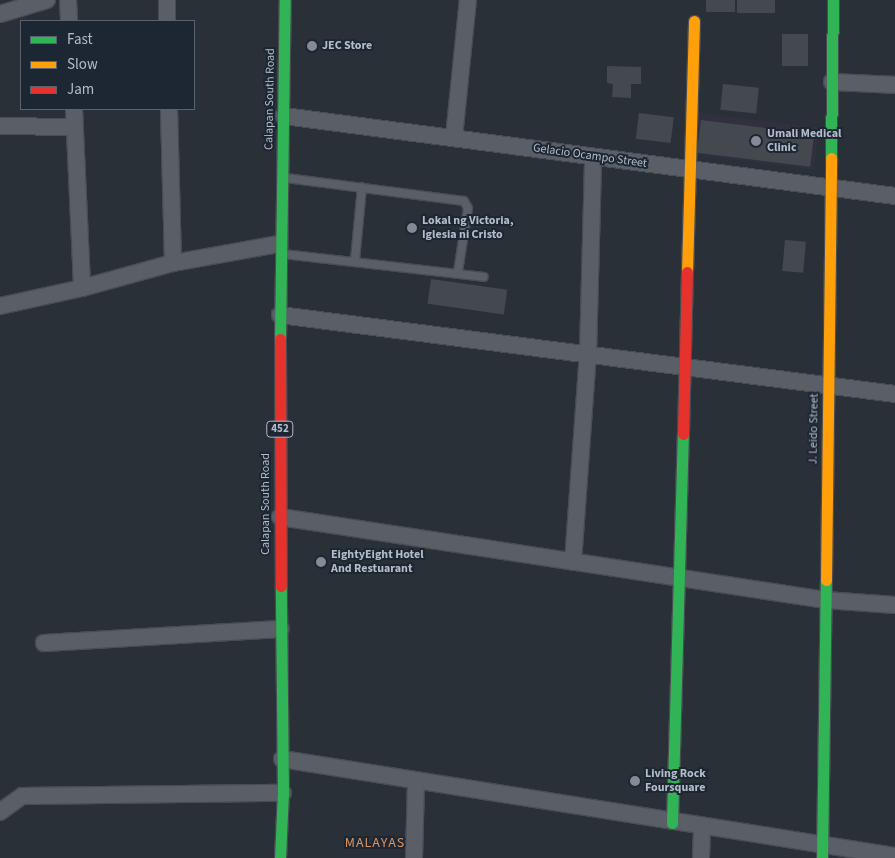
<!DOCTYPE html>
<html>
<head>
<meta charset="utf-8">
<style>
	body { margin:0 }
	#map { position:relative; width:895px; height:858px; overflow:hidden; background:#2a3038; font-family:"Source Sans 3",sans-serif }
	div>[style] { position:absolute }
	.medical>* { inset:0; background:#31303e; transform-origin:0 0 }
	.building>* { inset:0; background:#444950; transform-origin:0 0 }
	.roads { filter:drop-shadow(1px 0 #484c53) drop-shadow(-1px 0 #484c53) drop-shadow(0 1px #484c53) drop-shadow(0 -1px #484c53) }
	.lane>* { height:8px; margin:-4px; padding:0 4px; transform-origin:4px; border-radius:4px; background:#5a5e66 }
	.street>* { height:16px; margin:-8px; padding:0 8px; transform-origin:8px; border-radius:8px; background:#5a5e66 }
	.fast>* { height:11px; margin:-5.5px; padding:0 5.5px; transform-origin:5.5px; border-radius:5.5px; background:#30b455 }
	.slow>* { height:11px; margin:-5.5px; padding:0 5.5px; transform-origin:5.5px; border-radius:5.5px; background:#ff9f0a }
	.jam>* { height:11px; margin:-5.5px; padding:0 5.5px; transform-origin:5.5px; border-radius:5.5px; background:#e5322d }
	.dots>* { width:14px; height:14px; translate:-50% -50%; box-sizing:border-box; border:2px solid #1d2633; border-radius:50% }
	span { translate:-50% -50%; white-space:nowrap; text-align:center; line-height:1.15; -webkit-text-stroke:4px #1d2633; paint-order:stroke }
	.shield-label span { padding:1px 4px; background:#1d2633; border:1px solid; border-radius:4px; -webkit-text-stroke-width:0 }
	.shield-label { font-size:11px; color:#b4bcc9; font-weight:700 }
	.poi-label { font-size:12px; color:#b4bcc9; font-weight:700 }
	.left { translate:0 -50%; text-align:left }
	.street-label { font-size:12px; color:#b4bcc9 }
	.neighbourhood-label { font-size:14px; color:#d59563; letter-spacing:1px }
	.legend { position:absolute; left:20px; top:20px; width:175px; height:90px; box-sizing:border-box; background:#1d2633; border:1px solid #59626f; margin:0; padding:6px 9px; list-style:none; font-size:15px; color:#b4bcc9 }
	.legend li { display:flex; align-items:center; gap:10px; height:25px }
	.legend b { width:25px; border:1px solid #59626f }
</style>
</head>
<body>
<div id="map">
	<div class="medical">
		<i style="left:699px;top:113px;width:121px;height:42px;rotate:7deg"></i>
	</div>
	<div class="building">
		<i style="left:706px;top:0;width:29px;height:12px"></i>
		<i style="left:737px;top:0;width:38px;height:13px"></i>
		<i style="left:782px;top:34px;width:26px;height:32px"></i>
		<i style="clip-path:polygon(607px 66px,641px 67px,641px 84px,631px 84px,631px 98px,612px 97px,613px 84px,607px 83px)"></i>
		<i style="left:723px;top:84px;width:36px;height:26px;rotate:6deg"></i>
		<i style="left:639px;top:113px;width:35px;height:26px;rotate:7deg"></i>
		<i style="left:701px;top:120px;width:114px;height:33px;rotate:7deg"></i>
		<i style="left:785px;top:240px;width:21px;height:31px;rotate:5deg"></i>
		<i style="left:431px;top:279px;width:77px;height:25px;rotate:8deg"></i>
	</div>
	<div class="roads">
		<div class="lane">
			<i style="left:286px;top:178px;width:179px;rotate:7.4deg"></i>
			<i style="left:464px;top:201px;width:8px;rotate:60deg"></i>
			<i style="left:468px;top:208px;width:65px;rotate:98.9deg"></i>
			<i style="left:283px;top:254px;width:202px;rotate:6.5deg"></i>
			<i style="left:355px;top:260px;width:73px;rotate:-84.5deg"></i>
		</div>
		<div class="street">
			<i style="left:68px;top:0;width:21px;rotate:87deg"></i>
			<i style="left:167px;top:0;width:21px;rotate:90deg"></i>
			<i style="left:0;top:14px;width:49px;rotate:-16.6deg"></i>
			<i style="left:832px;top:82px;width:63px;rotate:2.7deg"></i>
			<i style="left:74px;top:109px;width:179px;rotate:87.4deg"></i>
			<i style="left:169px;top:109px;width:154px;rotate:88.5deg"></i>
			<i style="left:284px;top:116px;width:616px;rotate:7.46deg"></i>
			<i style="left:0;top:126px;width:75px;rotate:0.8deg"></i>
			<i style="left:454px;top:137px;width:138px;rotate:-84.2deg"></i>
			<i style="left:0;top:306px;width:84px;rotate:-12.4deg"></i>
			<i style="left:82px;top:288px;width:94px;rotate:-15.4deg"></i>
			<i style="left:173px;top:263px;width:108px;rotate:-10.2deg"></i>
			<i style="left:280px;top:315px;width:620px;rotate:7.32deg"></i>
			<i style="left:280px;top:517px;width:551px;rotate:8.66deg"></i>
			<i style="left:825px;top:600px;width:70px;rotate:4.1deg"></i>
			<i style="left:573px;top:562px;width:209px;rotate:-85.9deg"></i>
			<i style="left:588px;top:354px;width:197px;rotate:-88.5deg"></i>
			<i style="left:44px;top:643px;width:237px;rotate:-3.4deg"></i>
			<i style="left:282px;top:759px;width:621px;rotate:8.99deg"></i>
			<i style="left:0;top:812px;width:27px;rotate:-36deg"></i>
			<i style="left:22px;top:796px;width:261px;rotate:-0.7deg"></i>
			<i style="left:414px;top:858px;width:77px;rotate:-88.5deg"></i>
			<i style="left:701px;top:858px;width:31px;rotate:-88deg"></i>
		</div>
		<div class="fast">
			<i style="left:831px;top:158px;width:158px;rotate:-89.3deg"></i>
			<i style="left:280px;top:339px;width:339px;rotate:-89.2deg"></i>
			<i style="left:672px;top:823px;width:389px;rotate:-88.4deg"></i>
			<i style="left:280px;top:858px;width:65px;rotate:-87.4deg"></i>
			<i style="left:283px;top:793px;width:207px;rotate:-90.6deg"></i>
			<i style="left:822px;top:858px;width:278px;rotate:-89.2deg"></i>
		</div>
		<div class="slow">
			<i style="left:687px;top:272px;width:251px;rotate:-88.4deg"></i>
			<i style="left:826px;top:580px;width:422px;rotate:-89.3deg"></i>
		</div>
		<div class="jam">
			<i style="left:280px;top:339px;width:247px;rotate:89.8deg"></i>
			<i style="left:683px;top:434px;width:162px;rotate:-88.6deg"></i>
		</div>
	</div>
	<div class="dots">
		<i style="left:312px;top:46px;background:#848b96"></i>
		<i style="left:756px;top:141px;background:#848b96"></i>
		<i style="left:412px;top:228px;background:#848b96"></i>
		<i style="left:321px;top:562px;background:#848b96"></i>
		<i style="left:635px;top:781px;background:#848b96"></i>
	</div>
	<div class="shield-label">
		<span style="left:280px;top:429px">452</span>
	</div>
	<div class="poi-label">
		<span class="left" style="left:322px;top:46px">JEC Store</span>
		<span class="left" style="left:767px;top:141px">Umali Medical<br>Clinic</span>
		<span class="left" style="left:422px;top:228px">Lokal ng Victoria,<br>Iglesia ni Cristo</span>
		<span class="left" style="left:331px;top:562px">EightyEight Hotel<br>And Restuarant</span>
		<span class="left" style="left:645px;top:781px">Living Rock<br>Foursquare</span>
	</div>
	<div class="street-label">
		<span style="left:270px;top:99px;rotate:-89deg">Calapan South Road</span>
		<span style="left:590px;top:156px;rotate:8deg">Gelacio Ocampo Street</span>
		<span style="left:814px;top:429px;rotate:-89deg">J. Leido Street</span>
		<span style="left:266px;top:504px;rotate:-90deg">Calapan South Road</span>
	</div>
	<div class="neighbourhood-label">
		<span style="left:375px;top:843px">MALAYAS</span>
	</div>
	<ul class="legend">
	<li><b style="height:6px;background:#30b455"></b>Fast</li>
	<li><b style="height:6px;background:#ff9f0a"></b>Slow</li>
	<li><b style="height:6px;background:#e5322d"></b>Jam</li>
	</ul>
</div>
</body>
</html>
